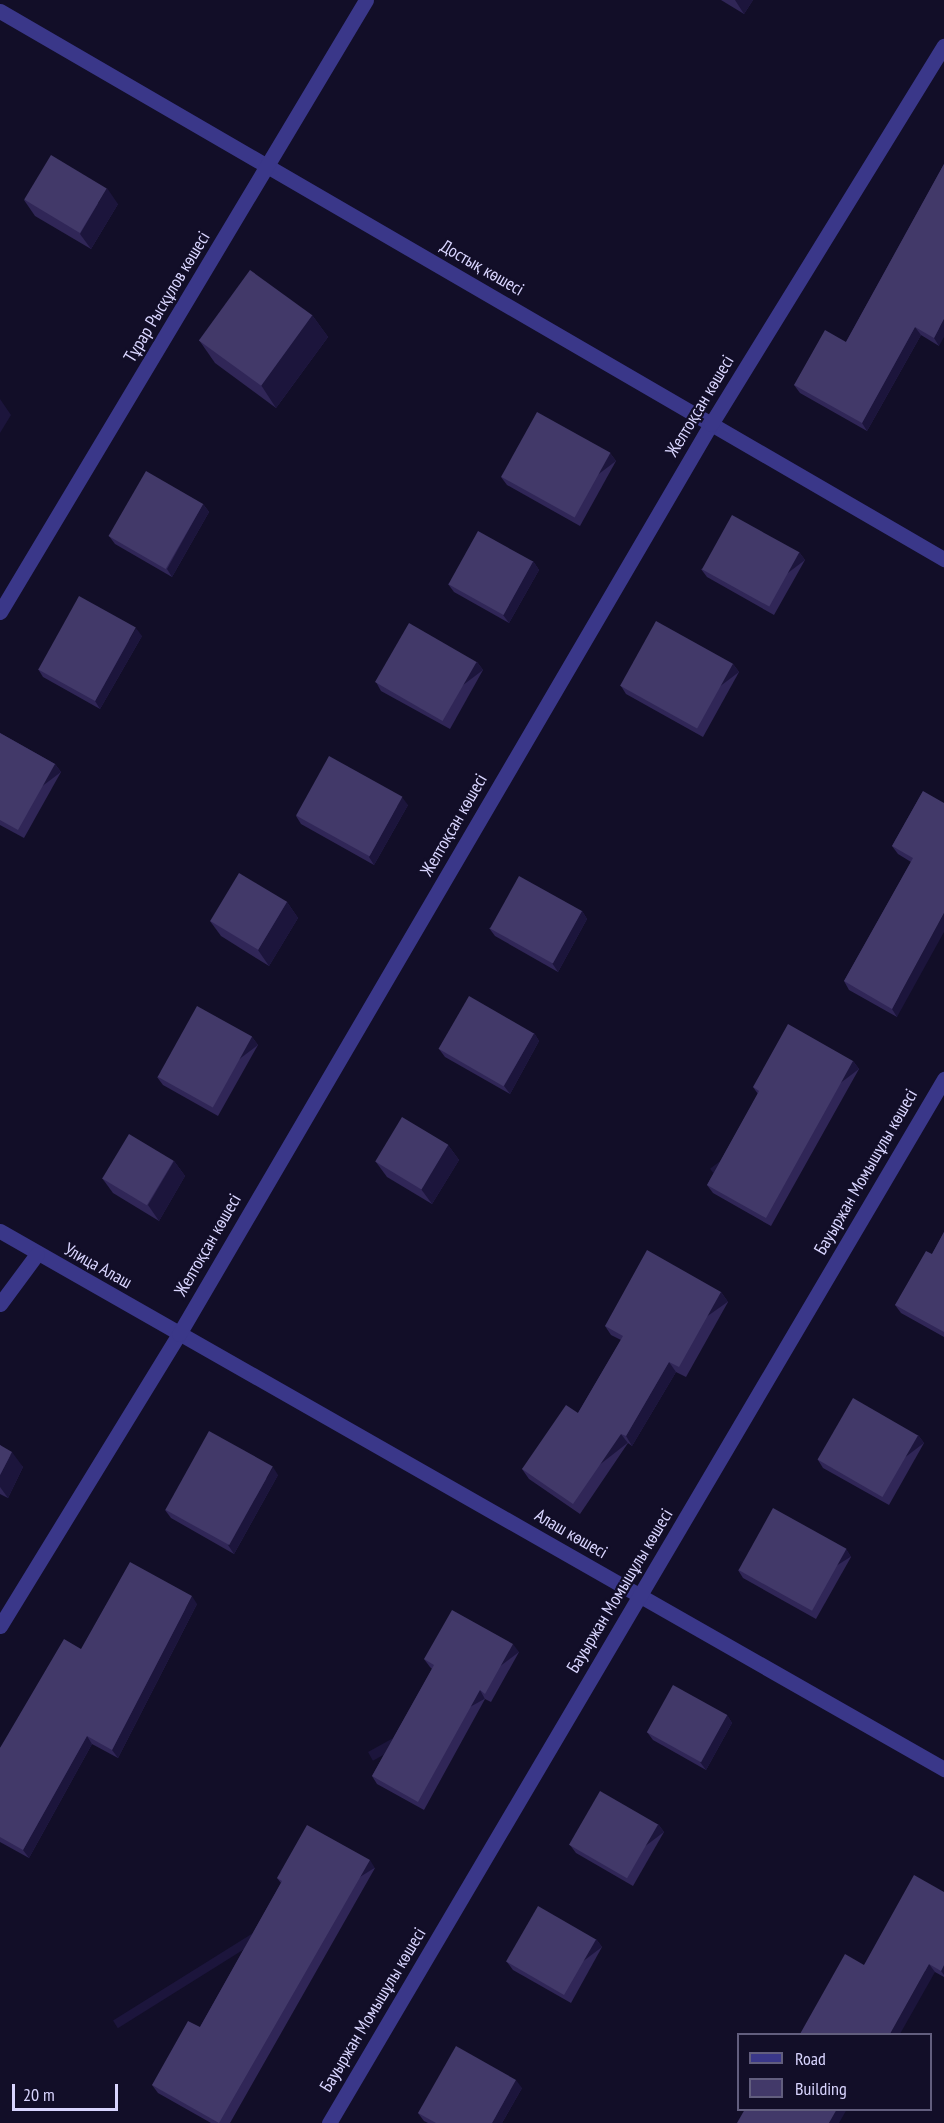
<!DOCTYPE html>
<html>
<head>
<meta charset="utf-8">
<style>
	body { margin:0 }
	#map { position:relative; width:944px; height:2123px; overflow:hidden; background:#120e28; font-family:"PT Sans Narrow",sans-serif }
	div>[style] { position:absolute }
	.minor>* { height:15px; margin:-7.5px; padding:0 7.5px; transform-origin:7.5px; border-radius:7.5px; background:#3a3789 }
	.wall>* { inset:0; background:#302657 }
	.shaded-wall>* { inset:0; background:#1c153c; transform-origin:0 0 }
	.building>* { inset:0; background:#423969; transform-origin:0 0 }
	span { translate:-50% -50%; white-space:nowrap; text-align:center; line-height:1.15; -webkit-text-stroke:4.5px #120e28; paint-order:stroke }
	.street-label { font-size:18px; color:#d9d5ff }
	.legend { position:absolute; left:737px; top:2033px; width:195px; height:78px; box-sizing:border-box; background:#120e28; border:2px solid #625e7e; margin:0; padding:8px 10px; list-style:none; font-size:18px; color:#d9d5ff }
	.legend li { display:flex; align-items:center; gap:12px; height:30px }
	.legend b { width:30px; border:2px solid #625e7e }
	.scale { position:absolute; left:12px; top:2084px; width:106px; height:27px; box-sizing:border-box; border:3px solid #d9d5ff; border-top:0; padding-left:8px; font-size:18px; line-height:21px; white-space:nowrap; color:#d9d5ff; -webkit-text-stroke:4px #120e28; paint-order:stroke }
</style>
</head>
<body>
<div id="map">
	<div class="minor">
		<i style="left:0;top:11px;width:1092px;rotate:30.14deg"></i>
		<i style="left:0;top:612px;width:713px;rotate:-59.12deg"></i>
		<i style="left:0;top:1231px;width:1087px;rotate:29.68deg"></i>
		<i style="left:0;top:1304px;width:62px;rotate:-53.5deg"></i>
		<i style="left:0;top:1626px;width:342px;rotate:-58.5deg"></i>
		<i style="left:179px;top:1334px;width:1054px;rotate:-59.69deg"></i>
		<i style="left:711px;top:424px;width:444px;rotate:-58.4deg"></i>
		<i style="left:329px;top:2123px;width:1212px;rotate:-59.5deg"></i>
	</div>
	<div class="wall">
		<i style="clip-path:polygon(721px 0,753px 0,744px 14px)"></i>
		<i style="clip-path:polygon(944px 164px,939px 346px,921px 335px,867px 431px,800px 393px,794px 385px,846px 342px)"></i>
		<i style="clip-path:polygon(24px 200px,118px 204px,91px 249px,35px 216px)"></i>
		<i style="clip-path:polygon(312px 315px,328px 337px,276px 408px,215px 363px,199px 340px)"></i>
		<i style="clip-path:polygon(610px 453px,616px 461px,580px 526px,507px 485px,501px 477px)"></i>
		<i style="clip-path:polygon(203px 504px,209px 512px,172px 577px,115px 544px,109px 536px)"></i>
		<i style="clip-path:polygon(799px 552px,805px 560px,774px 615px,707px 577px,701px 569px)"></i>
		<i style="clip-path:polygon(533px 561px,539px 570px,509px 623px,454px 592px,448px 584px)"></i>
		<i style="clip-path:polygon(142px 636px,100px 709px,43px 677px,38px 669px)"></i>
		<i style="clip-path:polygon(477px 662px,483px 670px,450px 729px,381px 691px,376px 682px)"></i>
		<i style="clip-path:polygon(733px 664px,739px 672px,703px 737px,626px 694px,621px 686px)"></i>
		<i style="clip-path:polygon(0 733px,55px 764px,61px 772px,24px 838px,0 825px)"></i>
		<i style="clip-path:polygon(923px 791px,897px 1017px,849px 990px,844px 981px,911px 862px,898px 854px,892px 846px)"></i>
		<i style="clip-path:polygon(408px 805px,374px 865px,301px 824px,296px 816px)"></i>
		<i style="clip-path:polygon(287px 902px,298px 918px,269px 966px,221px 936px,210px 921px)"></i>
		<i style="clip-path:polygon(582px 911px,587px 919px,558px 972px,495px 936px,489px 928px)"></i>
		<i style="clip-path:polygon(534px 1033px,539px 1041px,510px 1094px,445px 1057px,439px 1049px)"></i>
		<i style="clip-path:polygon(252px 1037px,258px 1045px,218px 1116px,163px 1085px,157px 1077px)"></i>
		<i style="clip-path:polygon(853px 1061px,859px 1069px,771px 1226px,713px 1193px,707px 1185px,758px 1094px,753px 1087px)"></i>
		<i style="clip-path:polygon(448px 1145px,459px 1160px,432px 1204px,387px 1177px,376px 1162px)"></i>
		<i style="clip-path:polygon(174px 1161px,185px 1176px,159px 1221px,113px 1193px,102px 1178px)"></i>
		<i style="clip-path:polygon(944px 1232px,944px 1337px,901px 1313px,895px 1305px,932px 1254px)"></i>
		<i style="clip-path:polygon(721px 1292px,728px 1302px,686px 1377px,676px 1372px,632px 1446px,628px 1443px,580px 1514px,529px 1479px,522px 1469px,578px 1413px,621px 1340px,611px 1335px,605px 1326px)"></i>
		<i style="clip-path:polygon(918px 1435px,924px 1443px,889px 1505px,823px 1468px,818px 1460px)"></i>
		<i style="clip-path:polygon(0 1445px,23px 1467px,8px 1498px,0 1494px)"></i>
		<i style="clip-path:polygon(278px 1475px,234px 1554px,171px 1518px,165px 1510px)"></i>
		<i style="clip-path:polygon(846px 1549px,851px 1557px,816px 1619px,743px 1578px,738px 1570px)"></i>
		<i style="clip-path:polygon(197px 1604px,118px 1758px,92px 1744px,29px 1858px,0 1842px,0 1748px,81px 1649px)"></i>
		<i style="clip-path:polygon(519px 1652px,491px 1702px,485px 1699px,424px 1810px,377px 1784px,372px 1776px,432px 1669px,430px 1667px,424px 1659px)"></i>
		<i style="clip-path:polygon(727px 1715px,732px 1723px,706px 1770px,653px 1740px,647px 1732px)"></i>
		<i style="clip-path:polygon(658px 1824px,664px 1832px,633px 1886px,576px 1853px,570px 1845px)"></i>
		<i style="clip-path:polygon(375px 1868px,230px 2123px,211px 2123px,158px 2093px,152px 2085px,200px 2027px,281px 1883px,277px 1878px)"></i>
		<i style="clip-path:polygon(944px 1892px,944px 1977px,935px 1972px,864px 1965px)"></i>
		<i style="clip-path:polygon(596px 1939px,602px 1947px,571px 2003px,513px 1970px,507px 1962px)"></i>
		<i style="clip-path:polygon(522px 2088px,502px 2123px,428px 2123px,424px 2121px,418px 2113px)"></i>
	</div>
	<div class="shaded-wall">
		<i style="clip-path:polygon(735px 0,753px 0,744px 14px)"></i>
		<i style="clip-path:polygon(107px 188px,118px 204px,91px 249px,80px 234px)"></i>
		<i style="clip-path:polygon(312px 315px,328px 337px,276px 408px,261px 385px)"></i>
		<i style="clip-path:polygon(944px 319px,944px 337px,939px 346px,934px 338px)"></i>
		<i style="clip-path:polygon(915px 327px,921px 335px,867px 431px,862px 423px)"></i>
		<i style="clip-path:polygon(0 399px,11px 415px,0 433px)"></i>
		<i style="left:610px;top:453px;width:10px;height:74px;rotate:53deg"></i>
		<i style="clip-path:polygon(203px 504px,209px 512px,172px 577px,167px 569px)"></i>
		<i style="left:799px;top:552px;width:10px;height:63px;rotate:53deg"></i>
		<i style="clip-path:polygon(533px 561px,539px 570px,509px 623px,503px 615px)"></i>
		<i style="clip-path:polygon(136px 628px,142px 636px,100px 709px,95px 701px)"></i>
		<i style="left:477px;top:662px;width:10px;height:68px;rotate:53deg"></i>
		<i style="left:733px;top:664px;width:10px;height:74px;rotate:53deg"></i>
		<i style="left:55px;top:764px;width:10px;height:76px;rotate:53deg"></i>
		<i style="clip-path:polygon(402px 797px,408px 805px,374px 865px,369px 857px)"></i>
		<i style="clip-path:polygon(287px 902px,298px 918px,269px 966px,258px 950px)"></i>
		<i style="clip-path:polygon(582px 911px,587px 919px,558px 972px,552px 963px)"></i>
		<i style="clip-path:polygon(944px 913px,944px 932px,897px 1017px,892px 1009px)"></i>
		<i style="clip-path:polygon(534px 1033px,539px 1041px,510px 1094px,504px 1086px)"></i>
		<i style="left:252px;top:1037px;width:10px;height:81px;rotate:53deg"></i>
		<i style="left:853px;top:1061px;width:10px;height:179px;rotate:53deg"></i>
		<i style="clip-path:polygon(448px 1145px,459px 1160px,432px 1204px,421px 1189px)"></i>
		<i style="clip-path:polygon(174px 1161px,185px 1176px,159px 1221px,148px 1205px)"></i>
		<i style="left:721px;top:1292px;width:12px;height:86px;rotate:55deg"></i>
		<i style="clip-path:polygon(669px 1362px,676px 1372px,632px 1446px,626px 1436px)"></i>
		<i style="left:621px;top:1434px;width:11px;height:85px;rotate:52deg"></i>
		<i style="left:918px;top:1435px;width:10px;height:71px;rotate:53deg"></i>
		<i style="clip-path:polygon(12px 1452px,23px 1467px,8px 1498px,0 1487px,0 1475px)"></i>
		<i style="clip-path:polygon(273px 1467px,278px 1475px,234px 1554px,228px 1545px)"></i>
		<i style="left:846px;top:1549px;width:9px;height:71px;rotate:58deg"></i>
		<i style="clip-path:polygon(192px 1596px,197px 1604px,118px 1758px,112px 1750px)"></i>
		<i style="left:513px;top:1644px;width:10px;height:57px;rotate:53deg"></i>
		<i style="left:480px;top:1690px;width:10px;height:128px;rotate:61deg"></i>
		<i style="clip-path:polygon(727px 1715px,732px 1723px,706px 1770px,700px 1762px)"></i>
		<i style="clip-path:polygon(87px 1736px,92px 1744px,29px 1858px,23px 1850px)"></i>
		<i style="left:658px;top:1824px;width:10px;height:62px;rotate:53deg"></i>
		<i style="left:370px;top:1860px;width:9px;height:303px;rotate:58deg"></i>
		<i style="left:596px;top:1939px;width:10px;height:64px;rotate:53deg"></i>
		<i style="clip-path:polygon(929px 1964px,935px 1972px,900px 2034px,890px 2034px)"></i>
		<i style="clip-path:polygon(944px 1965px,944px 1975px,941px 1971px)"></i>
		<i style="clip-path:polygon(516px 2080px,522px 2088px,502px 2123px,492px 2123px)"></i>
		<i style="clip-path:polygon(837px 2109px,847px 2109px,839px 2123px,829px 2123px)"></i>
	</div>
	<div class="building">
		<i style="left:51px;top:155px;width:65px;height:52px;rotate:31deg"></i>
		<i style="clip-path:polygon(944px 164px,944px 319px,934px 338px,915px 327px,862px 423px,794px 385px,825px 330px,846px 342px)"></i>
		<i style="left:250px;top:270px;width:77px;height:87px;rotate:36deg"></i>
		<i style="left:537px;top:412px;width:84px;height:74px;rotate:29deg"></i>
		<i style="left:146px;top:471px;width:66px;height:75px;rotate:30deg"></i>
		<i style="left:732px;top:515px;width:77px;height:62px;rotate:29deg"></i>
		<i style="left:478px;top:531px;width:63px;height:61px;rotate:29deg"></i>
		<i style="left:79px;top:596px;width:65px;height:84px;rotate:29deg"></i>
		<i style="left:656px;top:621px;width:88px;height:74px;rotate:29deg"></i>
		<i style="left:409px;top:623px;width:78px;height:68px;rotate:30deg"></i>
		<i style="clip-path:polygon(0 733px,55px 764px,18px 830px,0 820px)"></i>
		<i style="left:329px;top:756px;width:84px;height:68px;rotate:29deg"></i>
		<i style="clip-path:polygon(923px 791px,944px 803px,944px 913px,892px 1009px,844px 981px,913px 858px,892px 846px)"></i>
		<i style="left:239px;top:873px;width:56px;height:56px;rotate:31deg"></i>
		<i style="left:519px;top:876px;width:72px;height:60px;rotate:29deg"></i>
		<i style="left:469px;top:996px;width:75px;height:61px;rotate:30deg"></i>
		<i style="left:197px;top:1006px;width:63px;height:81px;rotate:29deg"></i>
		<i style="clip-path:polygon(788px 1024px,853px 1061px,766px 1218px,707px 1185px,759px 1091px,753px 1087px)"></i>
		<i style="left:402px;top:1117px;width:54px;height:52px;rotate:31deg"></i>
		<i style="left:129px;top:1134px;width:52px;height:52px;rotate:31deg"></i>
		<i style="clip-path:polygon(944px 1232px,944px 1332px,895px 1305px,926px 1251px,932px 1254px)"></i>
		<i style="clip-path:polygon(647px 1250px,721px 1292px,679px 1367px,669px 1362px,626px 1436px,621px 1434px,573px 1504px,522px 1469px,566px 1405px,578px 1413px,623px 1336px,605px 1326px)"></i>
		<i style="left:853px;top:1398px;width:75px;height:71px;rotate:30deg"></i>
		<i style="left:209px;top:1431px;width:73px;height:90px;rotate:29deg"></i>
		<i style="clip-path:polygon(0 1445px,12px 1452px,0 1475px)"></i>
		<i style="left:773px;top:1508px;width:84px;height:71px;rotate:29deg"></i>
		<i style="clip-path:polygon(130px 1562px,192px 1596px,112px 1750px,87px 1736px,23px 1850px,0 1837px,0 1748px,64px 1639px,81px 1649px)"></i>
		<i style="clip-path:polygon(452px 1610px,513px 1644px,485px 1694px,480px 1690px,418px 1802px,372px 1776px,434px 1665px,424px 1659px)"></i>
		<i style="left:673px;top:1685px;width:62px;height:54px;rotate:29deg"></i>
		<i style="left:600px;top:1791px;width:67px;height:62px;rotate:30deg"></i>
		<i style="clip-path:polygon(307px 1825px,370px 1860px,219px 2123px,152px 2085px,188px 2021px,200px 2027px,282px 1881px,277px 1878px)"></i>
		<i style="clip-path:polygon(914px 1875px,944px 1892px,944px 1965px,941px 1971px,929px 1964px,890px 2034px,800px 2034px,845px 1954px,864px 1965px)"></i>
		<i style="left:538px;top:1906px;width:67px;height:64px;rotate:30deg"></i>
		<i style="clip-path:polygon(456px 2046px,516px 2080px,492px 2123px,436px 2123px,418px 2113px)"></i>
		<i style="clip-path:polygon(745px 2109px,837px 2109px,829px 2123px,737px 2123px)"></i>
	</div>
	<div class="street-label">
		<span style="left:482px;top:268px;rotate:30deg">Достық көшесі</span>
		<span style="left:167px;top:297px;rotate:-59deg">Тұрар Рысқұлов көшесі</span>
		<span style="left:700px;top:406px;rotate:-59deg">Желтоқсан көшесі</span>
		<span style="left:454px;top:825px;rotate:-60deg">Желтоқсан көшесі</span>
		<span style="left:866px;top:1172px;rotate:-60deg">Бауыржан Момышұлы көшесі</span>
		<span style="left:208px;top:1245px;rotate:-60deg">Желтоқсан көшесі</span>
		<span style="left:98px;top:1266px;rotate:29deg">Улица Алаш</span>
		<span style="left:571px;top:1534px;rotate:30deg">Алаш көшесі</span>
		<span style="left:620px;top:1591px;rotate:-59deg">Бауыржан Момышұлы көшесі</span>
		<span style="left:373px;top:2010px;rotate:-59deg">Бауыржан Момышұлы көшесі</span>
	</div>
	<ul class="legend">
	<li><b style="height:8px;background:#3a3789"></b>Road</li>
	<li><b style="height:16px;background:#423969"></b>Building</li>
	</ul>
	<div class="scale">20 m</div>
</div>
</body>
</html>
